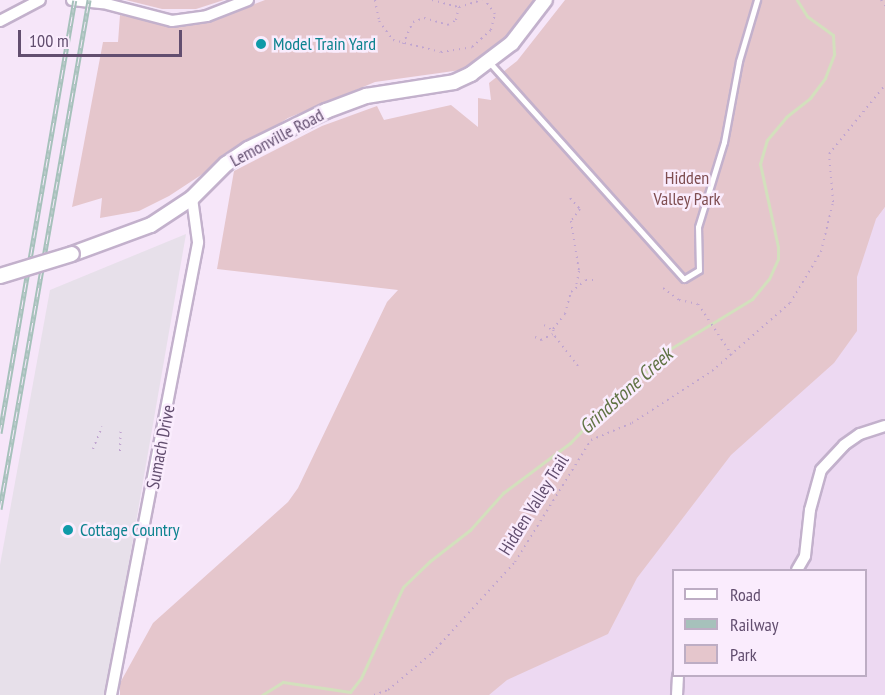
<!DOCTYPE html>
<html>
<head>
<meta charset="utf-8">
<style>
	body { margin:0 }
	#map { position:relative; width:885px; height:695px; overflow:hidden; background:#f6e6f9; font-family:"PT Sans Narrow",sans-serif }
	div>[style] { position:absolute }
	.residential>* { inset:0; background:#edd9f2 }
	.industrial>* { inset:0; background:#e7e0ea }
	.green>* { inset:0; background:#e5c6cc }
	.stream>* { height:3px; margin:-1.5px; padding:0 1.5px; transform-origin:1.5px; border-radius:1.5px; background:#d3e0bd }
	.path>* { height:2px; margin-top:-1px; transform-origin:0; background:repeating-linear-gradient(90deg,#c0a5d0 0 1.5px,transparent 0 6px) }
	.roads { filter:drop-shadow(2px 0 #c3b1cc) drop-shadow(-2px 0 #c3b1cc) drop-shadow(0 2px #c3b1cc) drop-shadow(0 -2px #c3b1cc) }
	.service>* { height:5px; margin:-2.5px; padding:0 2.5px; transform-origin:2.5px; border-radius:2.5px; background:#fff }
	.minor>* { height:10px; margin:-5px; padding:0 5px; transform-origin:5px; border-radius:5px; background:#fff }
	.tertiary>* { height:14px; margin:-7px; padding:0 7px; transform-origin:7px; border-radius:7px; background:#fff }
	.rail>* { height:5px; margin-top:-2.5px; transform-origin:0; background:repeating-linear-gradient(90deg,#faecfd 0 9px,#a6c1bb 0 18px); box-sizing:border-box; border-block:2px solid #a6c1bb }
	.bridges { filter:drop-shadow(2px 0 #c3b1cc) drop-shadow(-2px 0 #c3b1cc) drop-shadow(0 2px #c3b1cc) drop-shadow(0 -2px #c3b1cc) }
	.tertiary-bridge>* { height:14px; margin:-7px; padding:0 7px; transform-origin:7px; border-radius:7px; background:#fff }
	.dots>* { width:16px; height:16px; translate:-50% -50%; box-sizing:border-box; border:3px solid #faecfd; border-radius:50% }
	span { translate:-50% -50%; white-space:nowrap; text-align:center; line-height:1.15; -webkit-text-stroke:5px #faecfd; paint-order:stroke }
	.culture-label { font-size:18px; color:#0d838f }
	.left { translate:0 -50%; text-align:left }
	.street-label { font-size:18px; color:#624e6f }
	.park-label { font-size:18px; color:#7f4e51 }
	.water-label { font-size:20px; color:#607344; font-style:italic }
	.legend { position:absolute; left:672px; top:569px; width:195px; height:108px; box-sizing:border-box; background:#faecfd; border:2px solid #bdadc4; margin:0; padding:8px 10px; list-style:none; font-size:18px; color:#624e6f }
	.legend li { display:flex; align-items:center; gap:12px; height:30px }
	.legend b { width:30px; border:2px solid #bdadc4 }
	.scale { position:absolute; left:18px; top:30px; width:164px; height:27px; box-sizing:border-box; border:3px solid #624e6f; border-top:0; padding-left:8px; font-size:18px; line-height:21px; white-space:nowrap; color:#624e6f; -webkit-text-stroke:4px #faecfd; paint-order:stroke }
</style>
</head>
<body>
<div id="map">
	<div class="residential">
		<i style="clip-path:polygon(evenodd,885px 207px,885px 695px,484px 695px,876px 219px,885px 207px,674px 570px,866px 570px,866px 676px,674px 676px,674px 570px)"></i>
	</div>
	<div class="industrial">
		<i style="clip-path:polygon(186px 234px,106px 695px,0 695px,0 565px,50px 290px)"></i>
	</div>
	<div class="green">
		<i style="clip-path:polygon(126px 0,224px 0,196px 9px,162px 9px)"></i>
		<i style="clip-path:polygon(265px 0,538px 0,489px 58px,461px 70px,375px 82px,288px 118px,169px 196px,139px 211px,100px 218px,102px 198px,72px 207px,103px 42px,118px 42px,120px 15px,170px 26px,211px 21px)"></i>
		<i style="clip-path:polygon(565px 0,885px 0,885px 207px,876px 219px,857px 277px,857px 331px,834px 363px,731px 455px,637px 578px,608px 634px,507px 680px,489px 695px,120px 695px,120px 683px,153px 623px,288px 502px,298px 488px,387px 302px,398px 290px,217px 269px,234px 171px,322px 126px,377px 106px,384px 120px,451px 105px,478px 127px,478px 98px,491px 100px,489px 83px,517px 61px)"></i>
	</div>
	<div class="stream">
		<i style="left:262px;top:695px;width:25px;rotate:-32deg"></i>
		<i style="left:283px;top:682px;width:68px;rotate:8.5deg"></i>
		<i style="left:350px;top:692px;width:18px;rotate:-52deg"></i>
		<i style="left:361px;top:678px;width:100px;rotate:-65.2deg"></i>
		<i style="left:403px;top:587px;width:37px;rotate:-44deg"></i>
		<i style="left:430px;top:561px;width:51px;rotate:-37.8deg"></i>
		<i style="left:470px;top:530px;width:50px;rotate:-48.3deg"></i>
		<i style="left:503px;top:493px;width:84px;rotate:-36.7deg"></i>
		<i style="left:570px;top:443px;width:37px;rotate:-46deg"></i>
		<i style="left:596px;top:416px;width:49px;rotate:-39.2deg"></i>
		<i style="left:634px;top:385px;width:45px;rotate:-46.8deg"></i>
		<i style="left:665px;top:352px;width:102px;rotate:-31.3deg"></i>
		<i style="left:752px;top:299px;width:26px;rotate:-50deg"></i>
		<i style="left:769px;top:279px;width:22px;rotate:-66deg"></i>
		<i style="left:778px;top:259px;width:12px;rotate:-90deg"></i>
		<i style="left:778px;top:247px;width:85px;rotate:-102.2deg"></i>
		<i style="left:760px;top:164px;width:25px;rotate:-74deg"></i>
		<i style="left:767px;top:140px;width:30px;rotate:-50deg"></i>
		<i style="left:786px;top:117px;width:31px;rotate:-38deg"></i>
		<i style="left:810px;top:98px;width:25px;rotate:-53deg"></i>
		<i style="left:825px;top:78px;width:26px;rotate:-69deg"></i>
		<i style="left:834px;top:54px;width:19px;rotate:-93deg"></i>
		<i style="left:833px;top:35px;width:32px;rotate:-144deg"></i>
		<i style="left:807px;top:16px;width:19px;rotate:-122deg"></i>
	</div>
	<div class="path">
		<i style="left:375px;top:0;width:21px;rotate:79deg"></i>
		<i style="left:379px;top:21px;width:24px;rotate:54deg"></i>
		<i style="left:393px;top:40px;width:49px;rotate:14deg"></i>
		<i style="left:441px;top:52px;width:31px;rotate:-9deg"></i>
		<i style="left:472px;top:47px;width:25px;rotate:-42deg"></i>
		<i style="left:491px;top:30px;width:16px;rotate:-76deg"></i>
		<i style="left:495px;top:14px;width:17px;rotate:-126deg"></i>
		<i style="left:432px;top:0;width:28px;rotate:15deg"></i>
		<i style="left:459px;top:7px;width:24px;rotate:-17deg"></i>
		<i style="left:881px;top:0;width:7px;rotate:56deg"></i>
		<i style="left:403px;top:44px;width:24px;rotate:-66deg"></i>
		<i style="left:413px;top:22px;width:12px;rotate:-20deg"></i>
		<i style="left:424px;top:18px;width:25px;rotate:16deg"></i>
		<i style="left:448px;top:25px;width:9px;rotate:-32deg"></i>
		<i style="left:456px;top:20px;width:13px;rotate:-77deg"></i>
		<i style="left:570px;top:198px;width:15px;rotate:48deg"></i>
		<i style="left:580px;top:209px;width:15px;rotate:127deg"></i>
		<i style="left:571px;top:221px;width:51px;rotate:80.9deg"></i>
		<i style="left:579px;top:271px;width:16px;rotate:101deg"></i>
		<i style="left:663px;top:288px;width:20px;rotate:37deg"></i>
		<i style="left:679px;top:300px;width:19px;rotate:12deg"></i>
		<i style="left:698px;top:304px;width:61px;rotate:56.3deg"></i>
		<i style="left:544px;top:325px;width:9px;rotate:32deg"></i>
		<i style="left:535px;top:337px;width:7px;rotate:27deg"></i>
		<i style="left:541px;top:340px;width:13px;rotate:-27deg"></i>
		<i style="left:578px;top:366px;width:37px;rotate:-128deg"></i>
		<i style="left:555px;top:337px;width:8px;rotate:-104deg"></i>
		<i style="left:553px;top:329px;width:19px;rotate:-51deg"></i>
		<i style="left:565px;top:314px;width:23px;rotate:-75deg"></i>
		<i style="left:571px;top:292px;width:19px;rotate:-39deg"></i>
		<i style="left:586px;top:280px;width:8px"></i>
		<i style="left:93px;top:449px;width:24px;rotate:-68deg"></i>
		<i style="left:120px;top:451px;width:23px;rotate:-88deg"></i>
		<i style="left:374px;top:695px;width:15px;rotate:-20deg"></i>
		<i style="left:388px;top:690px;width:57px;rotate:-40.1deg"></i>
		<i style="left:432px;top:653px;width:123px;rotate:-47.6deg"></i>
		<i style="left:515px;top:562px;width:144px;rotate:-58.1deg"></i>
		<i style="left:591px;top:440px;width:44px;rotate:-22.5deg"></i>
		<i style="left:632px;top:423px;width:95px;rotate:-33deg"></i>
		<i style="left:712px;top:371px;width:103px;rotate:-41.1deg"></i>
		<i style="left:790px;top:303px;width:60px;rotate:-58.7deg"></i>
		<i style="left:821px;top:252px;width:51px;rotate:-76.5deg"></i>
		<i style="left:833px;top:202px;width:48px;rotate:-94.8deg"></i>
		<i style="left:829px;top:154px;width:89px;rotate:-50.9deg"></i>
	</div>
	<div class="roads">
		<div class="service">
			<i style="left:490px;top:63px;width:290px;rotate:48.1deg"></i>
			<i style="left:684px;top:279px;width:17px;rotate:-31deg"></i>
			<i style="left:699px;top:270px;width:43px;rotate:-91.3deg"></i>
			<i style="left:698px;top:227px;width:89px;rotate:-73deg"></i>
			<i style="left:724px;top:142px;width:82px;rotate:-79.5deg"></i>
			<i style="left:739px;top:61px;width:64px;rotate:-73.6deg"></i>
		</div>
		<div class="minor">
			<i style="left:72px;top:0;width:31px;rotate:6deg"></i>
			<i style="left:103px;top:3px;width:71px;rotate:14.6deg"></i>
			<i style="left:172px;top:21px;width:35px;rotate:-8deg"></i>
			<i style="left:207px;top:16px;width:44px;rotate:-21.3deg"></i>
			<i style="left:0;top:21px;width:45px;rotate:-27.7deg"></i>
			<i style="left:797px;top:570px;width:16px;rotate:-60deg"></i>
			<i style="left:805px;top:556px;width:46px;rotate:-83.8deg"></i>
			<i style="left:810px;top:510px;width:41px;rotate:-74.6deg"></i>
			<i style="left:821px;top:470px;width:34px;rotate:-47deg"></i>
			<i style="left:844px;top:445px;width:19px;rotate:-35deg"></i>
			<i style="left:860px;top:434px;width:26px;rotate:-18deg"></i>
			<i style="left:111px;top:695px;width:461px;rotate:-79.1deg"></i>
			<i style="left:198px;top:242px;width:44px;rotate:-97.8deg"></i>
			<i style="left:677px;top:695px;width:19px;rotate:-87deg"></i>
		</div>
		<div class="tertiary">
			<i style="left:72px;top:254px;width:84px;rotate:-20.2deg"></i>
			<i style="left:151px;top:225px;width:49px;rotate:-33.4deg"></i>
			<i style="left:192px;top:198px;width:48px;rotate:-45deg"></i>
			<i style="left:226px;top:164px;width:27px;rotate:-34deg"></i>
			<i style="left:248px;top:149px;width:87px;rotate:-26deg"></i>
			<i style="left:326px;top:111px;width:43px;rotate:-20.6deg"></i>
			<i style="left:366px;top:96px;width:89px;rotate:-9deg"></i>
			<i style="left:454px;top:82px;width:19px;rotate:-25deg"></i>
			<i style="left:471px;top:74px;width:51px;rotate:-37.1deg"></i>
			<i style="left:512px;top:43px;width:54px;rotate:-52.5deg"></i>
		</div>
	</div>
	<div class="rail">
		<i style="left:0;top:433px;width:439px;rotate:-80.2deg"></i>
		<i style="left:0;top:509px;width:517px;rotate:-80.08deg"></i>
	</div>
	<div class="bridges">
		<div class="tertiary-bridge">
			<i style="left:0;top:276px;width:75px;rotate:-17deg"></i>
		</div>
	</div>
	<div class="dots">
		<i style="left:261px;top:44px;background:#0f9aa8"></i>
		<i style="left:68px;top:530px;background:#0f9aa8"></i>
	</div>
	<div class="culture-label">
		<span class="left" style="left:273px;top:44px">Model Train Yard</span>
		<span class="left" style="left:80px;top:530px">Cottage Country</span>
	</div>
	<div class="street-label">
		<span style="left:277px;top:138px;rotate:-28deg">Lemonville Road</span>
		<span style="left:161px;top:447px;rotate:-79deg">Sumach Drive</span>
		<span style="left:534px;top:505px;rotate:-58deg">Hidden Valley Trail</span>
	</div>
	<div class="park-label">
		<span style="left:687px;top:189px">Hidden<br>Valley Park</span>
	</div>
	<div class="water-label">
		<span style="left:626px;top:391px;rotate:-42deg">Grindstone Creek</span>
	</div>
	<ul class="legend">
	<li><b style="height:8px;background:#fff"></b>Road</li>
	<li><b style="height:8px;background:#a6c1bb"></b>Railway</li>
	<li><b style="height:16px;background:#e5c6cc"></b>Park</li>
	</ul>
	<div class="scale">100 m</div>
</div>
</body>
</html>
